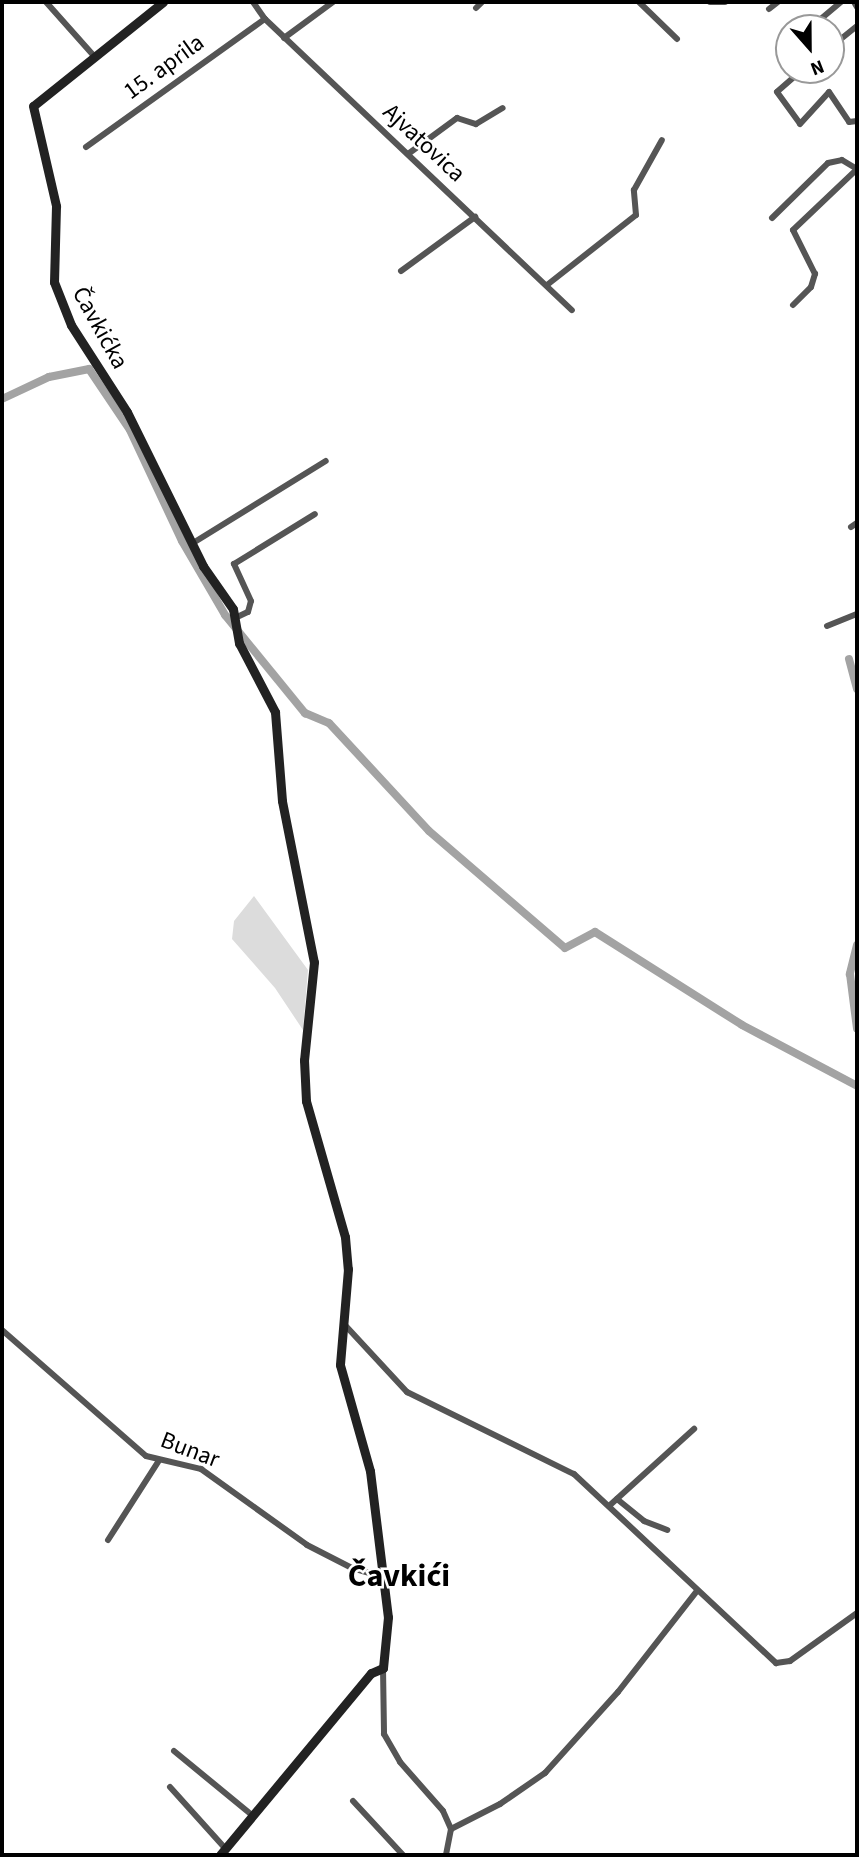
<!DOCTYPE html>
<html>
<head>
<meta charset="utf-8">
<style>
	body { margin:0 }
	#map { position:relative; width:859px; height:1857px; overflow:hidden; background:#fff; font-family:"Source Sans 3",sans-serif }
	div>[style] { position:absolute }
	.green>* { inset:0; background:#dcdcdc }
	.canal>* { height:8px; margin:-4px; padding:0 4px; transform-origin:4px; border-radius:4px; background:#a3a3a3 }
	.street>* { height:6px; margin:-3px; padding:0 3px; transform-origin:3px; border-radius:3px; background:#555 }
	.secondary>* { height:9px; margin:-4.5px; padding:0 4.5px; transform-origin:4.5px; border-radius:4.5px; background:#222 }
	span { translate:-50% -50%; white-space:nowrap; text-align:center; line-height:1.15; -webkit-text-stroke:5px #fff; paint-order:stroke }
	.street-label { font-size:24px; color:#000 }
	.district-label { font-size:32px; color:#000; font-weight:700 }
	.frame { position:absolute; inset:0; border:4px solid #000; pointer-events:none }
	.north { position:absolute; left:775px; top:14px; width:70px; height:70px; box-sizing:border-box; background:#fff; border:2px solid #999; border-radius:50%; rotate:159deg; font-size:19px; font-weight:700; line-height:28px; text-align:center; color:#000 }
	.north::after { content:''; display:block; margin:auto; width:24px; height:32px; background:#000; clip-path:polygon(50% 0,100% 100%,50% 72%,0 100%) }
</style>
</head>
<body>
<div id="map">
	<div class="green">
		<i style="clip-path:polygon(254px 896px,308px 970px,303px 1030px,275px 988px,232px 939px,234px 921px)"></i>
	</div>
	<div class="canal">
		<i style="left:2px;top:399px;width:52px;rotate:-25.1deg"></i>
		<i style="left:49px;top:377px;width:41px;rotate:-11.3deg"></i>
		<i style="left:89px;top:369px;width:73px;rotate:56.1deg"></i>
		<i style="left:130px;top:430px;width:123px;rotate:64.9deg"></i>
		<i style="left:182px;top:541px;width:86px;rotate:59.8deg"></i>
		<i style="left:225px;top:615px;width:127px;rotate:50.8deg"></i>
		<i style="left:305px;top:713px;width:26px;rotate:23deg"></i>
		<i style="left:329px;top:723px;width:147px;rotate:47.2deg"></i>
		<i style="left:429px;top:831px;width:179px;rotate:40.7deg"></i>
		<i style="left:565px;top:948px;width:34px;rotate:-28deg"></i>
		<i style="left:595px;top:932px;width:174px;rotate:32.3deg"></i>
		<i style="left:742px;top:1025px;width:130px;rotate:27.9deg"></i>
		<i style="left:849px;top:659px;width:31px;rotate:75deg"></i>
		<i style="left:857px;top:945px;width:30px;rotate:104deg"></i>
		<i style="left:850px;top:974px;width:55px;rotate:82.7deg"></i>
	</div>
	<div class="street">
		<i style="left:46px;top:2px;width:72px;rotate:48.4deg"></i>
		<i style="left:253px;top:2px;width:21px;rotate:55deg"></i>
		<i style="left:265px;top:19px;width:423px;rotate:43.5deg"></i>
		<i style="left:639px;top:2px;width:53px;rotate:44.2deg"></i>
		<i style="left:710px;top:2px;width:15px"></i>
		<i style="left:854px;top:2px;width:6px;rotate:59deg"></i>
		<i style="left:476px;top:8px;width:8px;rotate:-45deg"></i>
		<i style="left:769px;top:9px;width:11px;rotate:-38deg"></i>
		<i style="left:810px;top:28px;width:40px;rotate:-40deg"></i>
		<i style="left:284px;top:38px;width:61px;rotate:-36.3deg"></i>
		<i style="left:831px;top:47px;width:33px;rotate:-39deg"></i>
		<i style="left:802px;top:70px;width:33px;rotate:139deg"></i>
		<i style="left:777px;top:92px;width:39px;rotate:54deg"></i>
		<i style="left:800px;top:124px;width:43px;rotate:-47.8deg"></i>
		<i style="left:829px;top:92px;width:36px;rotate:56deg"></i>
		<i style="left:849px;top:122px;width:8px;rotate:-7deg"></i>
		<i style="left:86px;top:147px;width:220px;rotate:-35.6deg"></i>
		<i style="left:408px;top:154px;width:61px;rotate:-36.3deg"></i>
		<i style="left:457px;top:118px;width:20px;rotate:18deg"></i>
		<i style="left:476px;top:124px;width:31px;rotate:-31deg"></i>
		<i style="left:772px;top:218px;width:78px;rotate:-44.5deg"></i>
		<i style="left:828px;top:163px;width:14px;rotate:-12deg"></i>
		<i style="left:842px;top:160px;width:17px;rotate:31deg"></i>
		<i style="left:401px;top:271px;width:92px;rotate:-36.1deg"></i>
		<i style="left:547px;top:285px;width:113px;rotate:-38.2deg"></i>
		<i style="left:636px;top:215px;width:25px;rotate:-95deg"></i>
		<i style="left:634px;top:190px;width:57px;rotate:-60.8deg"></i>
		<i style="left:793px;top:305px;width:25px;rotate:-45deg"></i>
		<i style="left:811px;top:287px;width:14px;rotate:-73deg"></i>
		<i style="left:815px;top:274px;width:49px;rotate:-116.6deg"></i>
		<i style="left:793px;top:230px;width:88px;rotate:-43.6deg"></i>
		<i style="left:851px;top:527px;width:7px;rotate:-34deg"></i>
		<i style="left:193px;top:543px;width:156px;rotate:-31.7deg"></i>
		<i style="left:235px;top:618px;width:14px;rotate:-25deg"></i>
		<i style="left:248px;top:612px;width:11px;rotate:-75deg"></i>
		<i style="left:251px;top:601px;width:41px;rotate:-114.7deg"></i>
		<i style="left:234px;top:564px;width:95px;rotate:-31.7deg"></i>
		<i style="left:827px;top:626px;width:32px;rotate:-22deg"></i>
		<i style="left:344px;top:1324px;width:93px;rotate:47.2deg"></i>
		<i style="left:407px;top:1392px;width:186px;rotate:26.2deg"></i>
		<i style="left:574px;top:1474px;width:277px;rotate:43.1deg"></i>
		<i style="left:776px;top:1663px;width:14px;rotate:-8deg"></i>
		<i style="left:790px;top:1661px;width:82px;rotate:-35.6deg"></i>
		<i style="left:2px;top:1330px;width:191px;rotate:41.2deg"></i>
		<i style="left:146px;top:1456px;width:57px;rotate:13.3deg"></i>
		<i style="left:201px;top:1469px;width:130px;rotate:35.6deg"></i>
		<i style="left:307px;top:1545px;width:51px;rotate:27.1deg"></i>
		<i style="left:352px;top:1568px;width:32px;rotate:16deg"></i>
		<i style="left:617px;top:1499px;width:35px;rotate:39deg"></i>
		<i style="left:644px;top:1521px;width:25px;rotate:21deg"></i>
		<i style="left:609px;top:1506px;width:115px;rotate:-42.2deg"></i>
		<i style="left:108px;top:1540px;width:93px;rotate:-57.3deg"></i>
		<i style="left:383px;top:1668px;width:66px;rotate:89.1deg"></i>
		<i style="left:384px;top:1734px;width:32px;rotate:60deg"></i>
		<i style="left:400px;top:1762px;width:65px;rotate:48.7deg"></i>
		<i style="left:443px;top:1811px;width:20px;rotate:66deg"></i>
		<i style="left:451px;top:1829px;width:26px;rotate:101deg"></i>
		<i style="left:174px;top:1751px;width:102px;rotate:39.4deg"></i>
		<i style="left:170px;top:1787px;width:82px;rotate:48deg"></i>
		<i style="left:353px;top:1801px;width:74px;rotate:47.2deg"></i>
		<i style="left:451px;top:1829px;width:55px;rotate:-27deg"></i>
		<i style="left:500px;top:1804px;width:55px;rotate:-34.6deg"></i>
		<i style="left:545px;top:1773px;width:109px;rotate:-48deg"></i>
		<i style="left:618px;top:1692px;width:128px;rotate:-52deg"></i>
	</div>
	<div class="secondary">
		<i style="left:163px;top:2px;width:166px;rotate:141.3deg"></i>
		<i style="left:33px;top:106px;width:103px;rotate:77deg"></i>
		<i style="left:56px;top:206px;width:76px;rotate:91.5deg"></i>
		<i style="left:54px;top:282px;width:46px;rotate:68.4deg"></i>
		<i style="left:71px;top:325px;width:103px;rotate:57.2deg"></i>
		<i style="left:127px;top:412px;width:172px;rotate:63.7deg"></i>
		<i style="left:203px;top:566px;width:52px;rotate:55.1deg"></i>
		<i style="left:233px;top:609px;width:35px;rotate:80deg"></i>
		<i style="left:239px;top:643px;width:78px;rotate:62.4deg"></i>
		<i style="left:275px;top:712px;width:89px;rotate:85.5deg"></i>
		<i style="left:282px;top:801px;width:164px;rotate:78.8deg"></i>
		<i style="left:314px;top:962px;width:99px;rotate:95.8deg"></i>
		<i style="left:304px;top:1060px;width:41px;rotate:87.2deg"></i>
		<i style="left:306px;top:1101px;width:141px;rotate:74deg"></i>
		<i style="left:345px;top:1237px;width:32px;rotate:85deg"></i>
		<i style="left:348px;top:1269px;width:96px;rotate:94.8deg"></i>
		<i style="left:340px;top:1365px;width:110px;rotate:74.2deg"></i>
		<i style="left:370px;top:1471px;width:147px;rotate:83deg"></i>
		<i style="left:388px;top:1617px;width:51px;rotate:95.6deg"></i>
		<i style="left:383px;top:1668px;width:13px;rotate:157deg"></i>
		<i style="left:371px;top:1673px;width:236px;rotate:129.7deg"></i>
	</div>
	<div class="street-label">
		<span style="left:164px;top:67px;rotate:-36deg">15. aprila</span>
		<span style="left:424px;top:143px;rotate:43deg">Ajvatovica</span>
		<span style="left:100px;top:328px;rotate:61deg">Čavkićka</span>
		<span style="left:190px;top:1450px;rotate:21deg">Bunar</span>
	</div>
	<div class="district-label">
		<span style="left:399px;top:1576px">Čavkići</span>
	</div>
	<div class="frame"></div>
	<div class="north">N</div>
</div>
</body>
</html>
